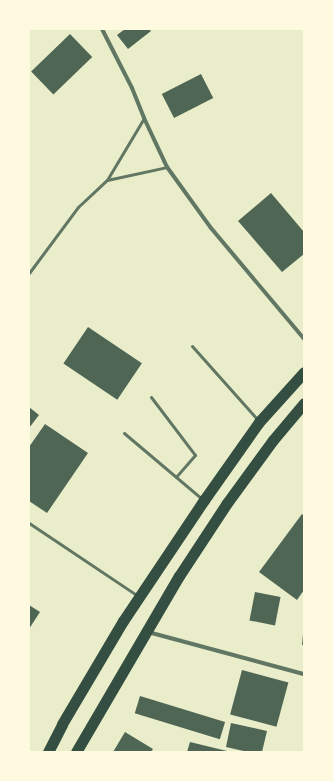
<!DOCTYPE html>
<html>
<head>
<meta charset="utf-8">
<style>
	body { margin:0 }
	#map { position:relative; width:333px; height:781px; overflow:hidden; background:#e9edc9; font-family:"Asap Condensed",sans-serif }
	div>[style] { position:absolute }
	.building>* { inset:0; background:#4f6655; transform-origin:0 0 }
	.service>* { height:3px; margin:-1.5px; padding:0 1.5px; transform-origin:1.5px; border-radius:1.5px; background:#617663 }
	.minor>* { height:4px; margin:-2px; padding:0 2px; transform-origin:2px; border-radius:2px; background:#617663 }
	.trunk>* { height:11px; margin:-5.5px; padding:0 5.5px; transform-origin:5.5px; border-radius:5.5px; background:#344e41 }
	span { translate:-50% -50%; white-space:nowrap; text-align:center; line-height:1.15; -webkit-text-stroke:4px #fefae0; paint-order:stroke }
	.frame { position:absolute; inset:0; border:30px solid #fefae0; pointer-events:none }
</style>
</head>
<body>
<div id="map">
	<div class="building">
		<i style="clip-path:polygon(125px 29px,149px 29px,151px 31px,128px 49px,117px 35px)"></i>
		<i style="left:70px;top:34px;width:32px;height:54px;rotate:46deg"></i>
		<i style="left:201px;top:74px;width:27px;height:44px;rotate:63deg"></i>
		<i style="clip-path:polygon(271px 193px,304px 232px,304px 254px,282px 272px,238px 221px)"></i>
		<i style="left:88px;top:327px;width:65px;height:44px;rotate:34deg"></i>
		<i style="clip-path:polygon(29px 407px,39px 415px,29px 428px)"></i>
		<i style="clip-path:polygon(45px 424px,88px 453px,47px 513px,29px 501px,29px 447px)"></i>
		<i style="clip-path:polygon(302px 514px,304px 516px,304px 590px,297px 600px,259px 572px)"></i>
		<i style="left:255px;top:592px;width:26px;height:29px;rotate:11deg"></i>
		<i style="clip-path:polygon(29px 605px,40px 612px,29px 629px)"></i>
		<i style="clip-path:polygon(303px 634px,304px 634px,304px 645px,302px 645px)"></i>
		<i style="left:242px;top:670px;width:48px;height:46px;rotate:15deg"></i>
		<i style="left:140px;top:696px;width:89px;height:18px;rotate:17deg"></i>
		<i style="clip-path:polygon(231px 723px,267px 731px,262px 752px,248px 752px,226px 747px)"></i>
		<i style="clip-path:polygon(125px 732px,153px 749px,151px 752px,113px 752px)"></i>
		<i style="clip-path:polygon(190px 742px,227px 751px,227px 752px,187px 752px)"></i>
	</div>
	<div class="service">
		<i style="left:107px;top:180px;width:61px;rotate:-12.2deg"></i>
		<i style="left:29px;top:273px;width:82px;rotate:-53.4deg"></i>
		<i style="left:78px;top:207px;width:40px;rotate:-43deg"></i>
		<i style="left:107px;top:180px;width:72px;rotate:-59.2deg"></i>
		<i style="left:192px;top:346px;width:99px;rotate:48.3deg"></i>
		<i style="left:151px;top:397px;width:73px;rotate:52.8deg"></i>
		<i style="left:195px;top:455px;width:29px;rotate:131deg"></i>
		<i style="left:124px;top:433px;width:102px;rotate:40.2deg"></i>
		<i style="left:29px;top:523px;width:131px;rotate:33.8deg"></i>
	</div>
	<div class="minor">
		<i style="left:102px;top:29px;width:66px;rotate:63deg"></i>
		<i style="left:132px;top:88px;width:32px;rotate:68deg"></i>
		<i style="left:144px;top:118px;width:54px;rotate:64.9deg"></i>
		<i style="left:167px;top:167px;width:75px;rotate:54.2deg"></i>
		<i style="left:211px;top:228px;width:145px;rotate:50deg"></i>
		<i style="left:148px;top:632px;width:162px;rotate:15.1deg"></i>
	</div>
	<div class="trunk">
		<i style="left:48px;top:752px;width:31px;rotate:-63deg"></i>
		<i style="left:62px;top:724px;width:120px;rotate:-59.4deg"></i>
		<i style="left:123px;top:621px;width:146px;rotate:-56.2deg"></i>
		<i style="left:204px;top:500px;width:95px;rotate:-54.8deg"></i>
		<i style="left:259px;top:422px;width:67px;rotate:-48deg"></i>
		<i style="left:76px;top:752px;width:204px;rotate:-59.7deg"></i>
		<i style="left:179px;top:576px;width:87px;rotate:-56.7deg"></i>
		<i style="left:227px;top:503px;width:78px;rotate:-53.9deg"></i>
		<i style="left:273px;top:440px;width:48px;rotate:-50deg"></i>
	</div>
	<div class="frame"></div>
</div>
</body>
</html>
